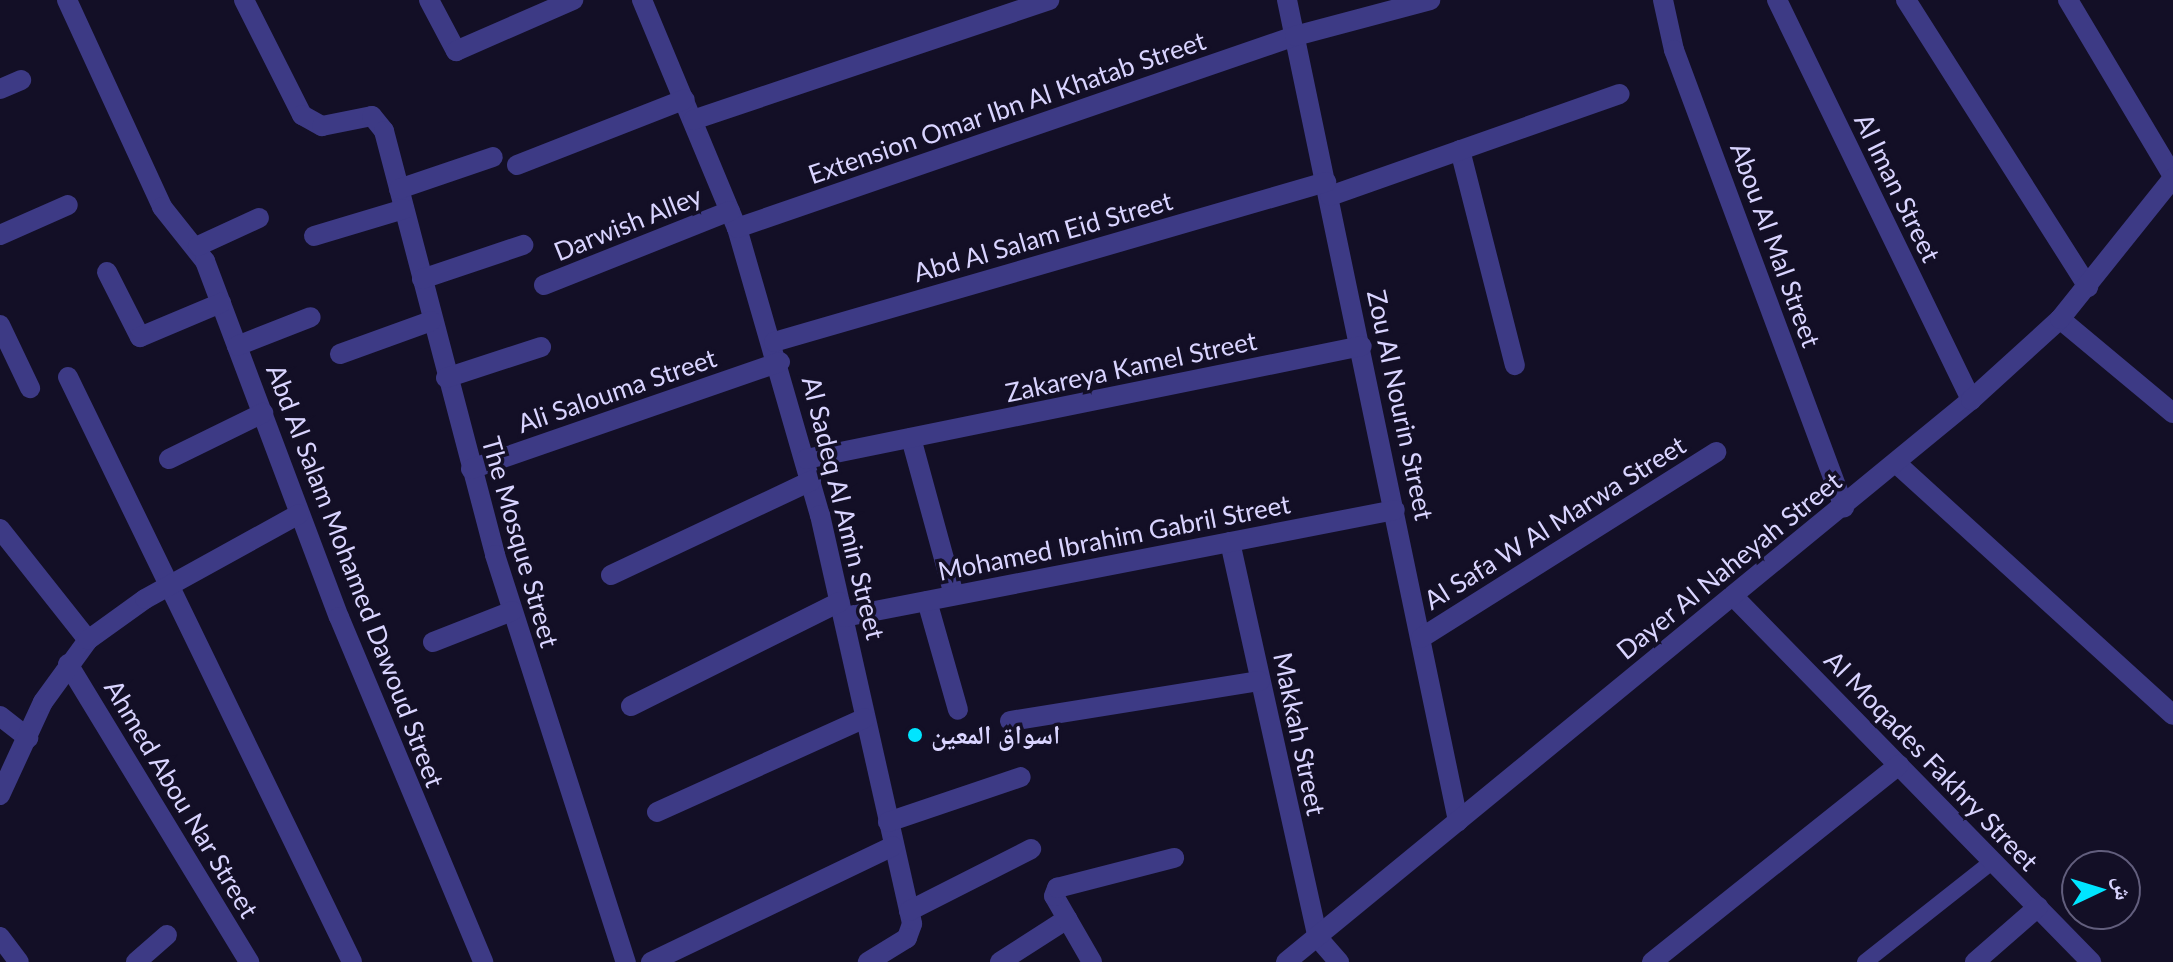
<!DOCTYPE html>
<html>
<head>
<meta charset="utf-8">
<style>
	body { margin:0 }
	#map { position:relative; width:2173px; height:962px; overflow:hidden; background:#130f26; font-family:Lato,"Noto Naskh Arabic",sans-serif }
	div>[style] { position:absolute }
	.lane>* { height:16px; margin:-8px; padding:0 8px; transform-origin:8px; border-radius:8px; background:#3d3a85 }
	.street>* { height:20px; margin:-10px; padding:0 10px; transform-origin:10px; border-radius:10px; background:#3d3a85 }
	.dots>* { width:22px; height:22px; translate:-50% -50%; box-sizing:border-box; border:4px solid #130f26; border-radius:50% }
	span { translate:-50% -50%; white-space:nowrap; text-align:center; line-height:1.15; -webkit-text-stroke:7px #130f26; paint-order:stroke }
	.street-label { font-size:26px; color:#d9d4ff }
	.poi-label { font-size:26px; color:#d9d4ff; font-weight:700 }
	.left { translate:0 -50%; text-align:left }
	.north { position:absolute; left:2061px; top:850px; width:80px; height:80px; box-sizing:border-box; background:#130f26; border:2px solid #625e7d; border-radius:50%; rotate:86deg; font-size:22px; font-weight:700; line-height:32px; text-align:center; color:#d9d4ff }
	.north::after { content:''; display:block; margin:auto; width:28px; height:36px; background:#00e5ff; clip-path:polygon(50% 0,100% 100%,50% 72%,0 100%) }
</style>
</head>
<body>
<div id="map">
	<div class="lane">
		<i style="left:1865px;top:962px;width:163px;rotate:-38.3deg"></i>
	</div>
	<div class="street">
		<i style="left:67px;top:0;width:228px;rotate:65.3deg"></i>
		<i style="left:162px;top:207px;width:69px;rotate:51.5deg"></i>
		<i style="left:205px;top:261px;width:380px;rotate:69.4deg"></i>
		<i style="left:339px;top:617px;width:374px;rotate:67.3deg"></i>
		<i style="left:244px;top:0;width:129px;rotate:63.2deg"></i>
		<i style="left:302px;top:115px;width:23px;rotate:29deg"></i>
		<i style="left:322px;top:126px;width:51px;rotate:-11.3deg"></i>
		<i style="left:372px;top:116px;width:19px;rotate:51deg"></i>
		<i style="left:384px;top:131px;width:438px;rotate:75.3deg"></i>
		<i style="left:495px;top:555px;width:428px;rotate:72.2deg"></i>
		<i style="left:429px;top:0;width:58px;rotate:62.1deg"></i>
		<i style="left:456px;top:51px;width:128px;rotate:-23.6deg"></i>
		<i style="left:642px;top:0;width:247px;rotate:67.4deg"></i>
		<i style="left:737px;top:228px;width:299px;rotate:73.9deg"></i>
		<i style="left:820px;top:515px;width:419px;rotate:77.3deg"></i>
		<i style="left:912px;top:924px;width:15px;rotate:110deg"></i>
		<i style="left:907px;top:938px;width:46px;rotate:148.4deg"></i>
		<i style="left:1287px;top:0;width:839px;rotate:78.23deg"></i>
		<i style="left:1663px;top:0;width:51px;rotate:77.6deg"></i>
		<i style="left:1674px;top:50px;width:488px;rotate:69.6deg"></i>
		<i style="left:1777px;top:0;width:445px;rotate:64.1deg"></i>
		<i style="left:1906px;top:0;width:340px;rotate:57.6deg"></i>
		<i style="left:2068px;top:0;width:205px;rotate:59.2deg"></i>
		<i style="left:0;top:89px;width:23px;rotate:-23deg"></i>
		<i style="left:693px;top:120px;width:376px;rotate:-18.6deg"></i>
		<i style="left:1460px;top:150px;width:222px;rotate:75.7deg"></i>
		<i style="left:517px;top:165px;width:180px;rotate:-21.4deg"></i>
		<i style="left:399px;top:189px;width:99px;rotate:-18.8deg"></i>
		<i style="left:1330px;top:196px;width:307px;rotate:-19.4deg"></i>
		<i style="left:737px;top:228px;width:590px;rotate:-18.99deg"></i>
		<i style="left:1295px;top:36px;width:140px;rotate:-14.9deg"></i>
		<i style="left:0;top:235px;width:74px;rotate:-23.8deg"></i>
		<i style="left:314px;top:236px;width:94px;rotate:-16.7deg"></i>
		<i style="left:198px;top:246px;width:67px;rotate:-24.7deg"></i>
		<i style="left:107px;top:272px;width:73px;rotate:63.1deg"></i>
		<i style="left:140px;top:337px;width:88px;rotate:-22.8deg"></i>
		<i style="left:422px;top:279px;width:107px;rotate:-18.6deg"></i>
		<i style="left:544px;top:285px;width:200px;rotate:-21.7deg"></i>
		<i style="left:2060px;top:319px;width:147px;rotate:39.8deg"></i>
		<i style="left:0;top:325px;width:70px;rotate:64.5deg"></i>
		<i style="left:774px;top:342px;width:575px;rotate:-16.16deg"></i>
		<i style="left:237px;top:346px;width:79px;rotate:-21.4deg"></i>
		<i style="left:340px;top:354px;width:97px;rotate:-19.9deg"></i>
		<i style="left:68px;top:377px;width:650px;rotate:64.1deg"></i>
		<i style="left:446px;top:378px;width:100px;rotate:-18.1deg"></i>
		<i style="left:911px;top:438px;width:163px;rotate:74.7deg"></i>
		<i style="left:169px;top:459px;width:105px;rotate:-26.1deg"></i>
		<i style="left:806px;top:459px;width:567px;rotate:-11.49deg"></i>
		<i style="left:1896px;top:463px;width:374px;rotate:42.3deg"></i>
		<i style="left:471px;top:469px;width:327px;rotate:-19.1deg"></i>
		<i style="left:0;top:529px;width:142px;rotate:51.6deg"></i>
		<i style="left:1230px;top:542px;width:406px;rotate:77.5deg"></i>
		<i style="left:1318px;top:938px;width:32px;rotate:49deg"></i>
		<i style="left:611px;top:575px;width:221px;rotate:-25.2deg"></i>
		<i style="left:1734px;top:597px;width:511px;rotate:45.63deg"></i>
		<i style="left:927px;top:601px;width:113px;rotate:74.1deg"></i>
		<i style="left:844px;top:617px;width:561px;rotate:-10.99deg"></i>
		<i style="left:1421px;top:638px;width:349px;rotate:-32.2deg"></i>
		<i style="left:433px;top:642px;width:85px;rotate:-21.4deg"></i>
		<i style="left:68px;top:664px;width:349px;rotate:58.7deg"></i>
		<i style="left:631px;top:706px;width:233px;rotate:-26.5deg"></i>
		<i style="left:0;top:716px;width:36px;rotate:38deg"></i>
		<i style="left:1010px;top:721px;width:253px;rotate:-9.1deg"></i>
		<i style="left:0;top:795px;width:102px;rotate:-65.2deg"></i>
		<i style="left:43px;top:702px;width:77px;rotate:-54deg"></i>
		<i style="left:88px;top:640px;width:70px;rotate:-35.7deg"></i>
		<i style="left:145px;top:599px;width:176px;rotate:-28.9deg"></i>
		<i style="left:657px;top:812px;width:228px;rotate:-24.3deg"></i>
		<i style="left:888px;top:822px;width:140px;rotate:-18.7deg"></i>
		<i style="left:909px;top:911px;width:137px;rotate:-26.9deg"></i>
		<i style="left:0;top:937px;width:31px;rotate:53deg"></i>
		<i style="left:136px;top:962px;width:41px;rotate:-41.1deg"></i>
		<i style="left:651px;top:962px;width:268px;rotate:-25.6deg"></i>
		<i style="left:1000px;top:962px;width:80px;rotate:-32.7deg"></i>
		<i style="left:1092px;top:962px;width:76px;rotate:-119.9deg"></i>
		<i style="left:1054px;top:896px;width:9px;rotate:-69deg"></i>
		<i style="left:1057px;top:888px;width:121px;rotate:-14.4deg"></i>
		<i style="left:1286px;top:962px;width:886px;rotate:-39.37deg"></i>
		<i style="left:1971px;top:400px;width:120px;rotate:-42.3deg"></i>
		<i style="left:2060px;top:319px;width:181px;rotate:-51.3deg"></i>
		<i style="left:1652px;top:962px;width:316px;rotate:-38.6deg"></i>
		<i style="left:1975px;top:962px;width:84px;rotate:-41.1deg"></i>
	</div>
	<div class="dots">
		<i style="left:915px;top:735px;background:#00e5ff"></i>
	</div>
	<div class="street-label">
		<span style="left:1007px;top:108px;rotate:-19deg">Extension Omar Ibn Al Khatab Street</span>
		<span style="left:1897px;top:188px;rotate:64deg">Al Iman Street</span>
		<span style="left:628px;top:224px;rotate:-22deg">Darwish Alley</span>
		<span style="left:1043px;top:237px;rotate:-16deg">Abd Al Salam Eid Street</span>
		<span style="left:1775px;top:245px;rotate:70deg">Abou Al Mal Street</span>
		<span style="left:1131px;top:367px;rotate:-12deg">Zakareya Kamel Street</span>
		<span style="left:617px;top:391px;rotate:-19deg">Ali Salouma Street</span>
		<span style="left:1400px;top:405px;rotate:78deg">Zou Al Nourin Street</span>
		<span style="left:843px;top:508px;rotate:76deg">Al Sadeq Al Amin Street</span>
		<span style="left:1555px;top:523px;rotate:-32deg">Al Safa W Al Marwa Street</span>
		<span style="left:1114px;top:538px;rotate:-11deg">Mohamed Ibrahim Gabril Street</span>
		<span style="left:520px;top:542px;rotate:74deg">The Mosque Street</span>
		<span style="left:1729px;top:566px;rotate:-39deg">Dayer Al Naheyah Street</span>
		<span style="left:355px;top:576px;rotate:69deg">Abd Al Salam Mohamed Dawoud Street</span>
		<span style="left:1299px;top:734px;rotate:78deg">Makkah Street</span>
		<span style="left:1931px;top:761px;rotate:46deg">Al Moqades Fakhry Street</span>
		<span style="left:181px;top:799px;rotate:59deg">Ahmed Abou Nar Street</span>
	</div>
	<div class="poi-label">
		<span class="left" style="left:931px;top:735px">اسواق المعين</span>
	</div>
	<div class="north">ش</div>
</div>
</body>
</html>
